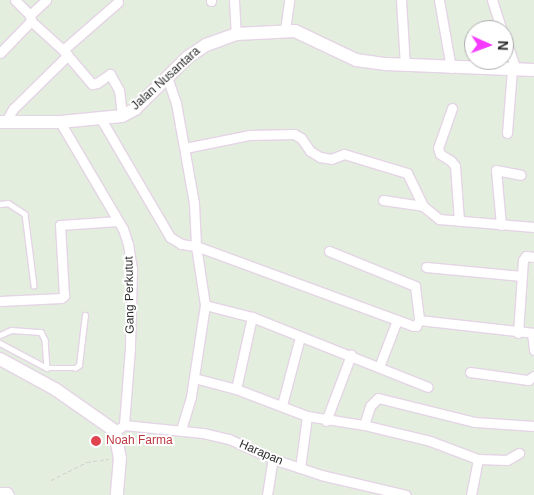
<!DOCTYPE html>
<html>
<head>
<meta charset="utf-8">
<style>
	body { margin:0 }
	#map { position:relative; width:534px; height:495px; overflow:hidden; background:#e3eedf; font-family:Arial,sans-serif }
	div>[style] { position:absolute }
	.path>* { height:1px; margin-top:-0.5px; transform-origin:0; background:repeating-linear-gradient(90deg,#d1d1d1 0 4px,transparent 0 6.5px) }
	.roads { filter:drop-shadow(1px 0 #e4d4e5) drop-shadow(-1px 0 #e4d4e5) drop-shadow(0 1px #e4d4e5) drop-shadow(0 -1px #e4d4e5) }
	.lane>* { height:4.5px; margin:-2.25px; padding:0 2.25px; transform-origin:2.25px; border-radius:2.25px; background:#fff }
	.street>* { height:9px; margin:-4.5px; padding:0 4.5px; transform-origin:4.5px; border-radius:4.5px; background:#fff }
	.secondary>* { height:12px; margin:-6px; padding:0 6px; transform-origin:6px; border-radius:6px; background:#fff }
	.dots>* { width:14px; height:14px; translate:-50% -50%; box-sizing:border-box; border:2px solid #fff; border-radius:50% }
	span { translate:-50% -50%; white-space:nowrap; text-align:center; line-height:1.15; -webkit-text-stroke:4px #fff; paint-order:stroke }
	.street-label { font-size:12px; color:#2c2c2c }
	.health-label { font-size:12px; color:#be3a42 }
	.left { translate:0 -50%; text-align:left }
	.north { position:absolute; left:464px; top:20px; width:50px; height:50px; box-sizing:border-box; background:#fff; border:1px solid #ababab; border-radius:50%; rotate:92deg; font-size:14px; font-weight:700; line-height:20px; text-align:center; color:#2c2c2c }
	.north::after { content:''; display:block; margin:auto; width:18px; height:22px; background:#f43bff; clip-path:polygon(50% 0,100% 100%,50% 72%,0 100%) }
</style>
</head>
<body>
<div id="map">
	<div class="path">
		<i style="left:51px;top:480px;width:40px;rotate:-26.6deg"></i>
		<i style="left:87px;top:462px;width:22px;rotate:-8deg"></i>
	</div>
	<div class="roads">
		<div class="lane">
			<i style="left:0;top:204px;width:8px;rotate:-7deg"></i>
			<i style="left:8px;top:203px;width:20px;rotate:33deg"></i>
			<i style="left:25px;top:214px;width:72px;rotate:82.8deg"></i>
			<i style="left:0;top:335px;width:12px;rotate:-24deg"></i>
			<i style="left:11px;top:330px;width:30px;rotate:4deg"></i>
			<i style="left:41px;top:332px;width:9px;rotate:63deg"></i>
			<i style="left:45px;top:340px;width:28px;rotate:86deg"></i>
			<i style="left:0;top:343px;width:53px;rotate:28deg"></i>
			<i style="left:47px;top:368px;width:28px"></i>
			<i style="left:75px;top:368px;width:5px;rotate:-37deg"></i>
			<i style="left:79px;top:365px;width:50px;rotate:-83.2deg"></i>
		</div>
		<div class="street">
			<i style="left:15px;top:0;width:21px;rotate:45deg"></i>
			<i style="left:30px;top:15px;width:6px;rotate:81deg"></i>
			<i style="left:31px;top:21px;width:43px;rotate:42.2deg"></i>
			<i style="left:63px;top:50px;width:45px;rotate:49.5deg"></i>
			<i style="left:92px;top:84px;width:5px;rotate:-11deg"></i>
			<i style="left:97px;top:83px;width:16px;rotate:-35deg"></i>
			<i style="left:110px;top:74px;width:18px;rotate:61deg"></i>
			<i style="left:119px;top:90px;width:26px;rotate:83deg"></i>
			<i style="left:211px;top:0;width:1px;rotate:90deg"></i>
			<i style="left:234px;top:0;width:34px;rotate:87deg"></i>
			<i style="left:401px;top:0;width:66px;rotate:86.5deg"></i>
			<i style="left:439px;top:0;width:69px;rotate:80deg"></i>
			<i style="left:492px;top:0;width:32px;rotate:72deg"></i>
			<i style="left:30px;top:15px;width:22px;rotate:-43deg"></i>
			<i style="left:285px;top:30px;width:30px;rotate:-82deg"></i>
			<i style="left:504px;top:35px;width:37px;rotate:71deg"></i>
			<i style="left:63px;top:50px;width:73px;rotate:-41.1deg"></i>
			<i style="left:0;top:53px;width:45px;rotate:-45.9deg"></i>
			<i style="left:167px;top:77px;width:28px;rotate:71deg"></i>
			<i style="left:176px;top:103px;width:102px;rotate:79.8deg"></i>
			<i style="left:194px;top:203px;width:43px;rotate:87.3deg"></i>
			<i style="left:196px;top:246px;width:60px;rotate:81.3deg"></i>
			<i style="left:205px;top:305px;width:93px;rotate:98.7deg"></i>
			<i style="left:191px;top:397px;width:34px;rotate:107deg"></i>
			<i style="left:452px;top:108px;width:42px;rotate:109.3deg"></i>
			<i style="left:438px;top:148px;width:6px;rotate:72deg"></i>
			<i style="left:440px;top:154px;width:13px;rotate:32deg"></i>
			<i style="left:451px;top:161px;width:6px;rotate:51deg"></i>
			<i style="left:455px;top:166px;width:55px;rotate:85.8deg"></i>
			<i style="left:101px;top:119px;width:137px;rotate:59.7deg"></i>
			<i style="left:170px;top:237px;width:13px;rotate:32deg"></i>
			<i style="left:181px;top:244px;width:15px;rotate:8deg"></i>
			<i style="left:196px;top:246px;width:231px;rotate:20.2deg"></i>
			<i style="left:413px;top:326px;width:3px"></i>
			<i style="left:416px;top:326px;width:7px;rotate:-63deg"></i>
			<i style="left:6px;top:121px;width:14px;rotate:-60deg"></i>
			<i style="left:13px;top:109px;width:77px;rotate:-44.5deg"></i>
			<i style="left:60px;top:122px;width:124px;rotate:59.5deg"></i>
			<i style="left:123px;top:229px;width:16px;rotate:72deg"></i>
			<i style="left:128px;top:244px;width:25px;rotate:81deg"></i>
			<i style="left:132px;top:269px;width:79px;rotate:91.5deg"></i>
			<i style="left:130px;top:348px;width:77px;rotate:94.5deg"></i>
			<i style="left:507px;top:133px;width:64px;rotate:-85.5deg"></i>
			<i style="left:185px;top:148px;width:65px;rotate:-11.5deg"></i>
			<i style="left:249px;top:135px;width:45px;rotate:-1.3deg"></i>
			<i style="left:294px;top:134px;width:8px;rotate:30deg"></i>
			<i style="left:301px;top:138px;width:16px;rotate:55deg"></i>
			<i style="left:310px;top:151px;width:12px;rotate:31deg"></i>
			<i style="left:320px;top:157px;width:11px;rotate:10deg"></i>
			<i style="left:331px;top:159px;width:14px;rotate:-21deg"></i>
			<i style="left:344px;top:154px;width:66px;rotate:16.8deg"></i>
			<i style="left:407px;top:173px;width:37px;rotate:64deg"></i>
			<i style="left:383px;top:200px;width:40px;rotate:8.5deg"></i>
			<i style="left:423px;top:206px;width:21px;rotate:39deg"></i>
			<i style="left:439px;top:219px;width:95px;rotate:4.8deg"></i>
			<i style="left:501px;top:225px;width:55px;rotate:-95.2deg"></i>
			<i style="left:496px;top:170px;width:25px;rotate:11deg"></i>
			<i style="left:329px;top:251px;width:93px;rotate:22.1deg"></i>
			<i style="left:415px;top:286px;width:34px;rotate:83deg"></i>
			<i style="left:419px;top:320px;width:116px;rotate:6.4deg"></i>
			<i style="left:426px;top:267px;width:96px;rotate:5.4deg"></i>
			<i style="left:0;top:301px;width:61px;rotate:-2.8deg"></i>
			<i style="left:61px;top:298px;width:4px;rotate:-34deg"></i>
			<i style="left:64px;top:296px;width:71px;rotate:-93.2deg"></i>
			<i style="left:60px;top:225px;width:58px;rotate:-3.9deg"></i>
			<i style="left:205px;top:305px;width:49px;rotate:14.3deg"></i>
			<i style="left:252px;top:317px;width:189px;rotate:21.7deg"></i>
			<i style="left:518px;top:333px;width:73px;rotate:-86.1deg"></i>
			<i style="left:523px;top:260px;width:5px;rotate:-53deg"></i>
			<i style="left:526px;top:256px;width:8px;rotate:7deg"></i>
			<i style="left:532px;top:333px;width:17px;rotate:83deg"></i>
			<i style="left:379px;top:367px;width:50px;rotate:-69deg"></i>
			<i style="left:470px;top:372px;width:59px;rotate:7.9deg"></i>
			<i style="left:528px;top:380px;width:7px;rotate:-34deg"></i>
			<i style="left:194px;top:378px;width:43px;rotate:14.7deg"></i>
			<i style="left:236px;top:389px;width:76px;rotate:20.8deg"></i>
			<i style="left:307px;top:416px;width:58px;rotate:9deg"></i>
			<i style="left:364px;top:425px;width:68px;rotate:13.6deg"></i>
			<i style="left:430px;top:441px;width:51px;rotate:20.6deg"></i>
			<i style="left:478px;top:459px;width:37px;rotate:101deg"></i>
			<i style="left:236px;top:389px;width:74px;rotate:-77.5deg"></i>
			<i style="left:282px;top:405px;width:70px;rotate:-75.2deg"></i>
			<i style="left:326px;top:421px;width:71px;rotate:-69.3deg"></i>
			<i style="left:364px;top:425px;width:20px;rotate:-72deg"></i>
			<i style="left:370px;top:406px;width:11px;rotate:-45deg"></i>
			<i style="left:378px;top:398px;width:100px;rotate:13.9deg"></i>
			<i style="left:475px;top:422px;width:59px;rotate:3.9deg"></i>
			<i style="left:120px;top:428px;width:5px;rotate:-37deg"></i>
			<i style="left:124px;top:425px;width:79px;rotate:5.8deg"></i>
			<i style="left:203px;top:433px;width:27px;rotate:13deg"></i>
			<i style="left:229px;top:439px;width:48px;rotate:24.4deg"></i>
			<i style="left:273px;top:459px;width:51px;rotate:18.4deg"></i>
			<i style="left:321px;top:475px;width:87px;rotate:13.2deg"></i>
			<i style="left:478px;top:459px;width:29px;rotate:2deg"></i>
			<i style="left:507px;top:460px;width:14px;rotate:-30deg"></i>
			<i style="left:300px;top:468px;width:52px;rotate:-82.3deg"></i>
			<i style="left:0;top:492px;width:7px"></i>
			<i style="left:7px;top:492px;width:4px;rotate:56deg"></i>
			<i style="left:267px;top:495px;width:36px;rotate:-81deg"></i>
		</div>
		<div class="secondary">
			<i style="left:0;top:122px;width:60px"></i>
			<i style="left:60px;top:122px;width:62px;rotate:-5.5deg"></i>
			<i style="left:122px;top:116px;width:15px;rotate:-28deg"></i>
			<i style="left:135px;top:109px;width:74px;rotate:-44.5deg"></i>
			<i style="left:188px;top:57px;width:22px;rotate:-34deg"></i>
			<i style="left:206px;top:45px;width:32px;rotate:-20deg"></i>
			<i style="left:236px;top:34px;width:59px;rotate:-2.9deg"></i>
			<i style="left:295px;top:31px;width:68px;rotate:25.4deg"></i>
			<i style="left:356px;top:60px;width:30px;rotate:8deg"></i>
			<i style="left:386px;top:64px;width:148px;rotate:2.3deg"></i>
			<i style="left:0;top:359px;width:63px;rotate:28.6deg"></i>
			<i style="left:55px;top:389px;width:73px;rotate:35deg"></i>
			<i style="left:115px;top:431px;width:27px;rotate:80deg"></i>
			<i style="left:120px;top:458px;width:37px;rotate:95deg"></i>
		</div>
	</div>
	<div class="dots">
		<i style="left:96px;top:441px;background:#e0444e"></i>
	</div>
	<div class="street-label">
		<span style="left:166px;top:79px;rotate:-42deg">Jalan Nusantara</span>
		<span style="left:130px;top:295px;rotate:-91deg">Gang Perkutut</span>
		<span style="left:261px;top:453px;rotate:23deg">Harapan</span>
	</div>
	<div class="health-label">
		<span class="left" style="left:106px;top:441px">Noah Farma</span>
	</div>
	<div class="north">N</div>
</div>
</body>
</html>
